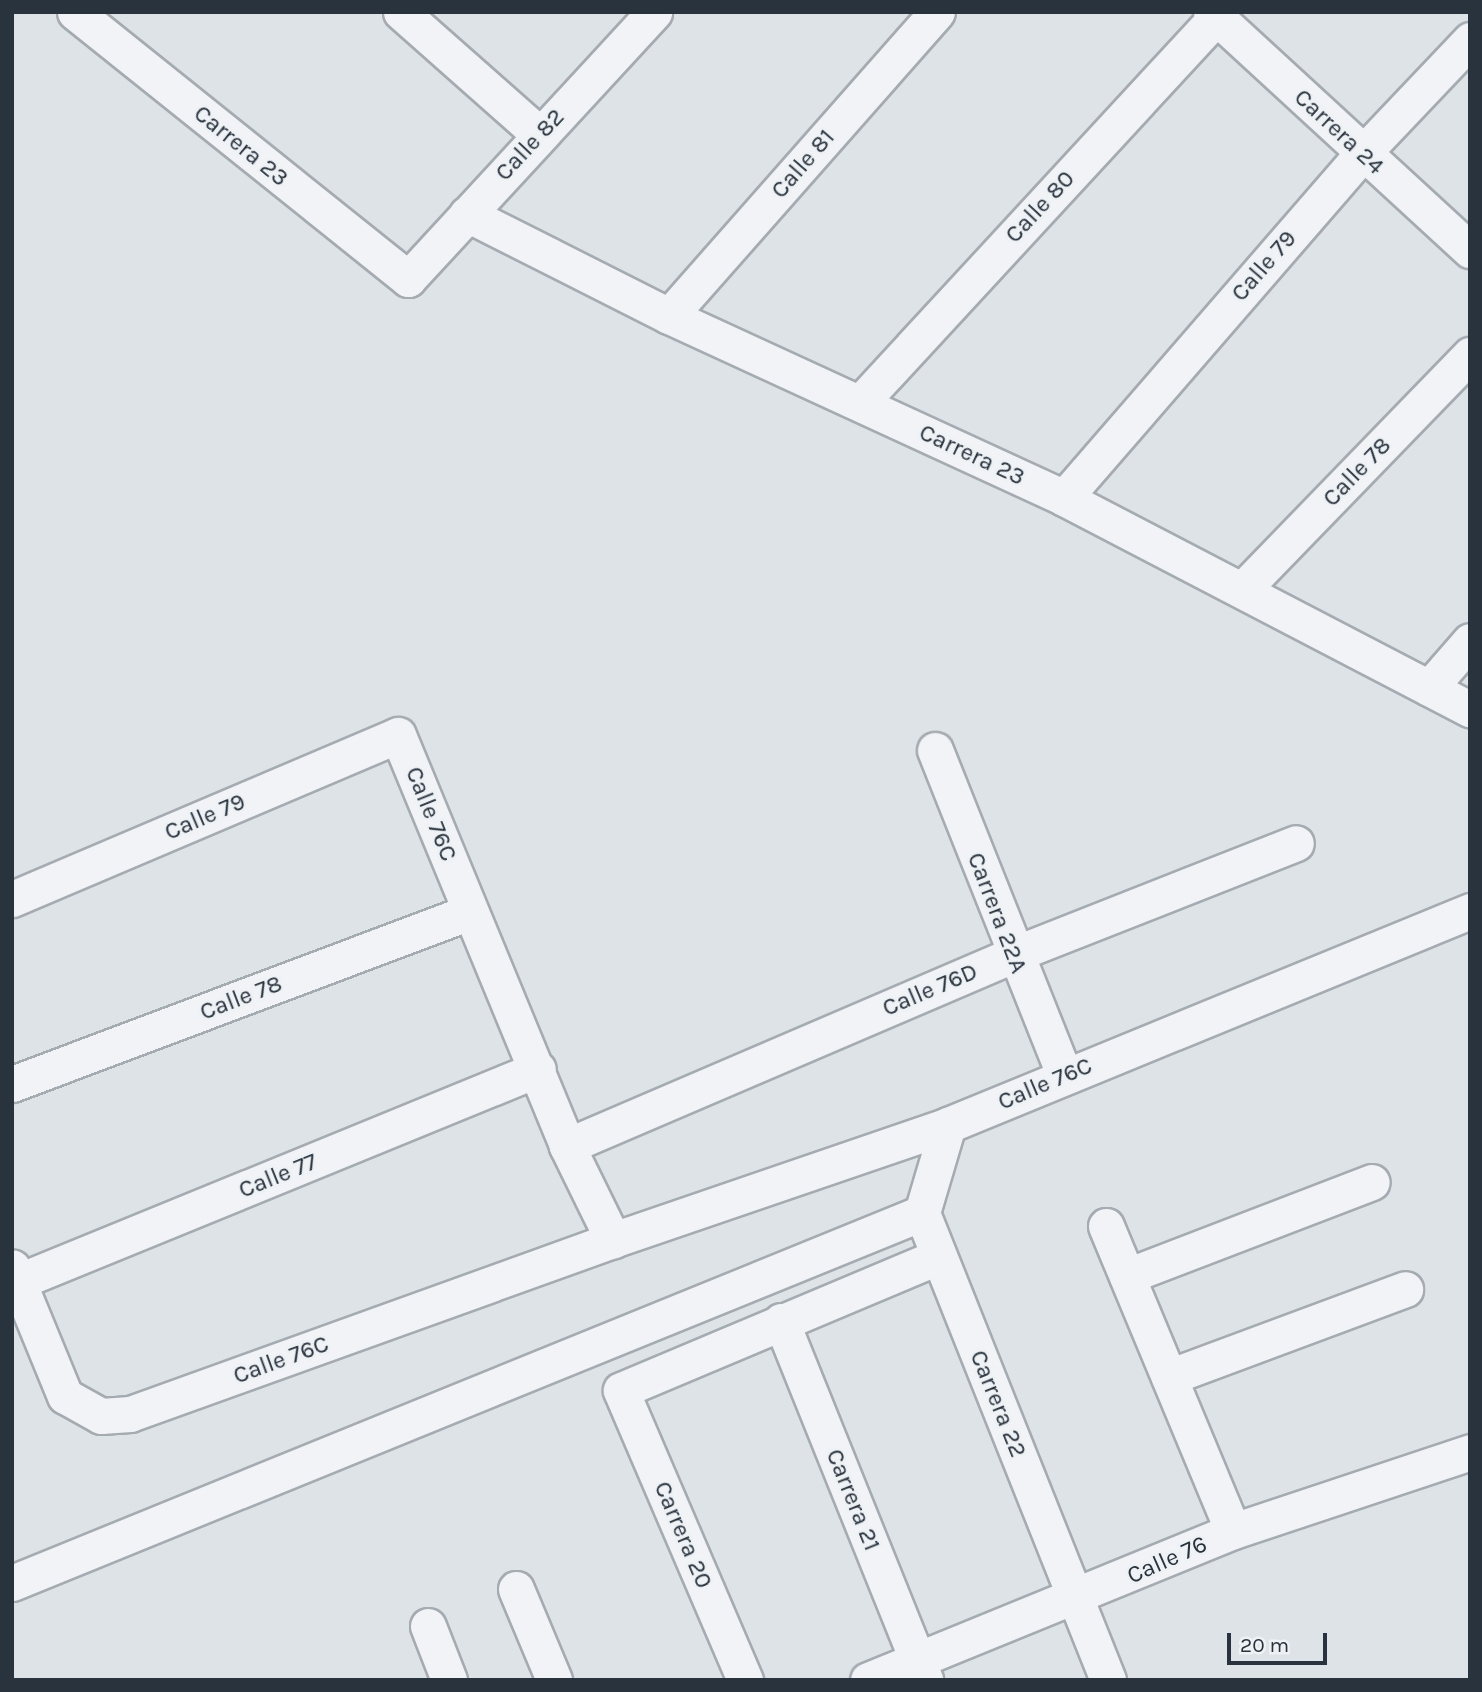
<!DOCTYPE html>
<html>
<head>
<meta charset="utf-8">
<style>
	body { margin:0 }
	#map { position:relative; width:1482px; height:1692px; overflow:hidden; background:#dee3e7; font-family:Karla,sans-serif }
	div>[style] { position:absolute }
	.roads { filter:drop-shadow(2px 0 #a4abb1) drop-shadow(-2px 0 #a4abb1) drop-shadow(0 2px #a4abb1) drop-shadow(0 -2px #a4abb1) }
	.minor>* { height:35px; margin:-17.5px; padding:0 17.5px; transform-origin:17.5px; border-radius:17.5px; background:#f1f3f6 }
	span { translate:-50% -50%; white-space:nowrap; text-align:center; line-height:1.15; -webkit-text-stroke:5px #eef2f5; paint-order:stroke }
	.street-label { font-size:24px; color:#28333e }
	.frame { position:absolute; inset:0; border:14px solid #28333e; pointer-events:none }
	.scale { position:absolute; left:1227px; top:1633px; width:100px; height:32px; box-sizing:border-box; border:4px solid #28333e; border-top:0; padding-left:9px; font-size:21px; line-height:24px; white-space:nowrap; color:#28333e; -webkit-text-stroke:5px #eef2f5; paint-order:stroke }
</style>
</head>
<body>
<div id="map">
	<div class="roads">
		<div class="minor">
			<i style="left:75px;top:12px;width:427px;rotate:38.7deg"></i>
			<i style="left:408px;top:279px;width:363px;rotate:-47.3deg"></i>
			<i style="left:401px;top:12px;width:184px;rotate:41.5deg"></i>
			<i style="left:1211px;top:12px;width:352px;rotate:42.6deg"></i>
			<i style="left:467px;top:214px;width:226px;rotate:26.8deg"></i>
			<i style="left:669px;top:316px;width:435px;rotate:24.7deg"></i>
			<i style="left:1064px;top:498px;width:458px;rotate:27.5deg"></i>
			<i style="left:669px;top:316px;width:405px;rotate:-48.6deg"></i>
			<i style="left:860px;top:403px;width:532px;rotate:-47.28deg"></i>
			<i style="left:1064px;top:498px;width:455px;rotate:-49.1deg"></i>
			<i style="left:1362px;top:154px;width:157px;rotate:-46.5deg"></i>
			<i style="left:1243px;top:589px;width:326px;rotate:-45.9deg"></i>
			<i style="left:1429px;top:688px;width:62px;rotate:-48.9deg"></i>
			<i style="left:935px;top:750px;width:349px;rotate:68.3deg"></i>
			<i style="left:12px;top:899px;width:419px;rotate:-23deg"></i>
			<i style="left:398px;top:735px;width:444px;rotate:67.6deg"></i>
			<i style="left:567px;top:1146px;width:105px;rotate:63.9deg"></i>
			<i style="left:613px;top:1240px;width:513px;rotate:160.19deg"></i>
			<i style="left:130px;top:1414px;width:29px;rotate:176deg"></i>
			<i style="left:101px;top:1416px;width:41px;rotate:-150.9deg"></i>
			<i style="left:65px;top:1396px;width:139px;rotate:-112.3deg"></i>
			<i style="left:12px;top:1084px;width:489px;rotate:-20.6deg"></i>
			<i style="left:948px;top:1125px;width:92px;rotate:106.5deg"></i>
			<i style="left:922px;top:1213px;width:503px;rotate:68.28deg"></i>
			<i style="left:567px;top:1146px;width:484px;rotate:-23.2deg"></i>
			<i style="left:1012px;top:955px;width:305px;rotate:-21.5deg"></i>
			<i style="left:1106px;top:1226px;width:330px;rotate:67.4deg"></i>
			<i style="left:613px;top:1240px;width:354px;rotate:-18.9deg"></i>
			<i style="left:948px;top:1125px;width:564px;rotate:-22.29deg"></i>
			<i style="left:1127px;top:1276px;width:262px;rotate:-21deg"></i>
			<i style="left:12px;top:1284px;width:568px;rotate:-22.23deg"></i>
			<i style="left:781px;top:1321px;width:387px;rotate:68.1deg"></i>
			<i style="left:1169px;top:1377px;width:252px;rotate:-20.4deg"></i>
			<i style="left:12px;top:1583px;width:982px;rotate:-22.13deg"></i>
			<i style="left:516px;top:1589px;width:99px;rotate:67.3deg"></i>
			<i style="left:428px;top:1626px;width:58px;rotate:68.7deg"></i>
			<i style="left:745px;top:1680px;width:315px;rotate:-113.2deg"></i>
			<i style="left:621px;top:1390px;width:344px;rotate:-22.8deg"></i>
			<i style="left:868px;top:1680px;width:394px;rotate:-22.2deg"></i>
			<i style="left:1233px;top:1531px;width:250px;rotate:-18.4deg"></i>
		</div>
	</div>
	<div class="street-label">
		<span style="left:1339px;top:132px;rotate:43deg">Carrera 24</span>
		<span style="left:530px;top:145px;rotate:-47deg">Calle 82</span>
		<span style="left:241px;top:146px;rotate:39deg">Carrera 23</span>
		<span style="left:803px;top:164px;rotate:-49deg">Calle 81</span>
		<span style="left:1040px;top:207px;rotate:-47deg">Calle 80</span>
		<span style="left:1264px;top:266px;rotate:-49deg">Calle 79</span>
		<span style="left:972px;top:455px;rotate:25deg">Carrera 23</span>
		<span style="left:1357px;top:472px;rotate:-46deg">Calle 78</span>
		<span style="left:431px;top:814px;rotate:68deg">Calle 76C</span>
		<span style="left:205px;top:817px;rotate:-23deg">Calle 79</span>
		<span style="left:997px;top:913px;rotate:69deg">Carrera 22A</span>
		<span style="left:930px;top:990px;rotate:-23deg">Calle 76D</span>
		<span style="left:241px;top:998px;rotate:-21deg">Calle 78</span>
		<span style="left:1045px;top:1084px;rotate:-23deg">Calle 76C</span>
		<span style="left:278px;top:1176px;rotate:-22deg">Calle 77</span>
		<span style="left:281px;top:1360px;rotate:-20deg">Calle 76C</span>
		<span style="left:998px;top:1404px;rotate:68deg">Carrera 22</span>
		<span style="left:853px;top:1500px;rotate:68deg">Carrera 21</span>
		<span style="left:683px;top:1535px;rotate:67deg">Carrera 20</span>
		<span style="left:1167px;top:1560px;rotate:-24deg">Calle 76</span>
	</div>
	<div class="frame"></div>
	<div class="scale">20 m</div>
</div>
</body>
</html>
